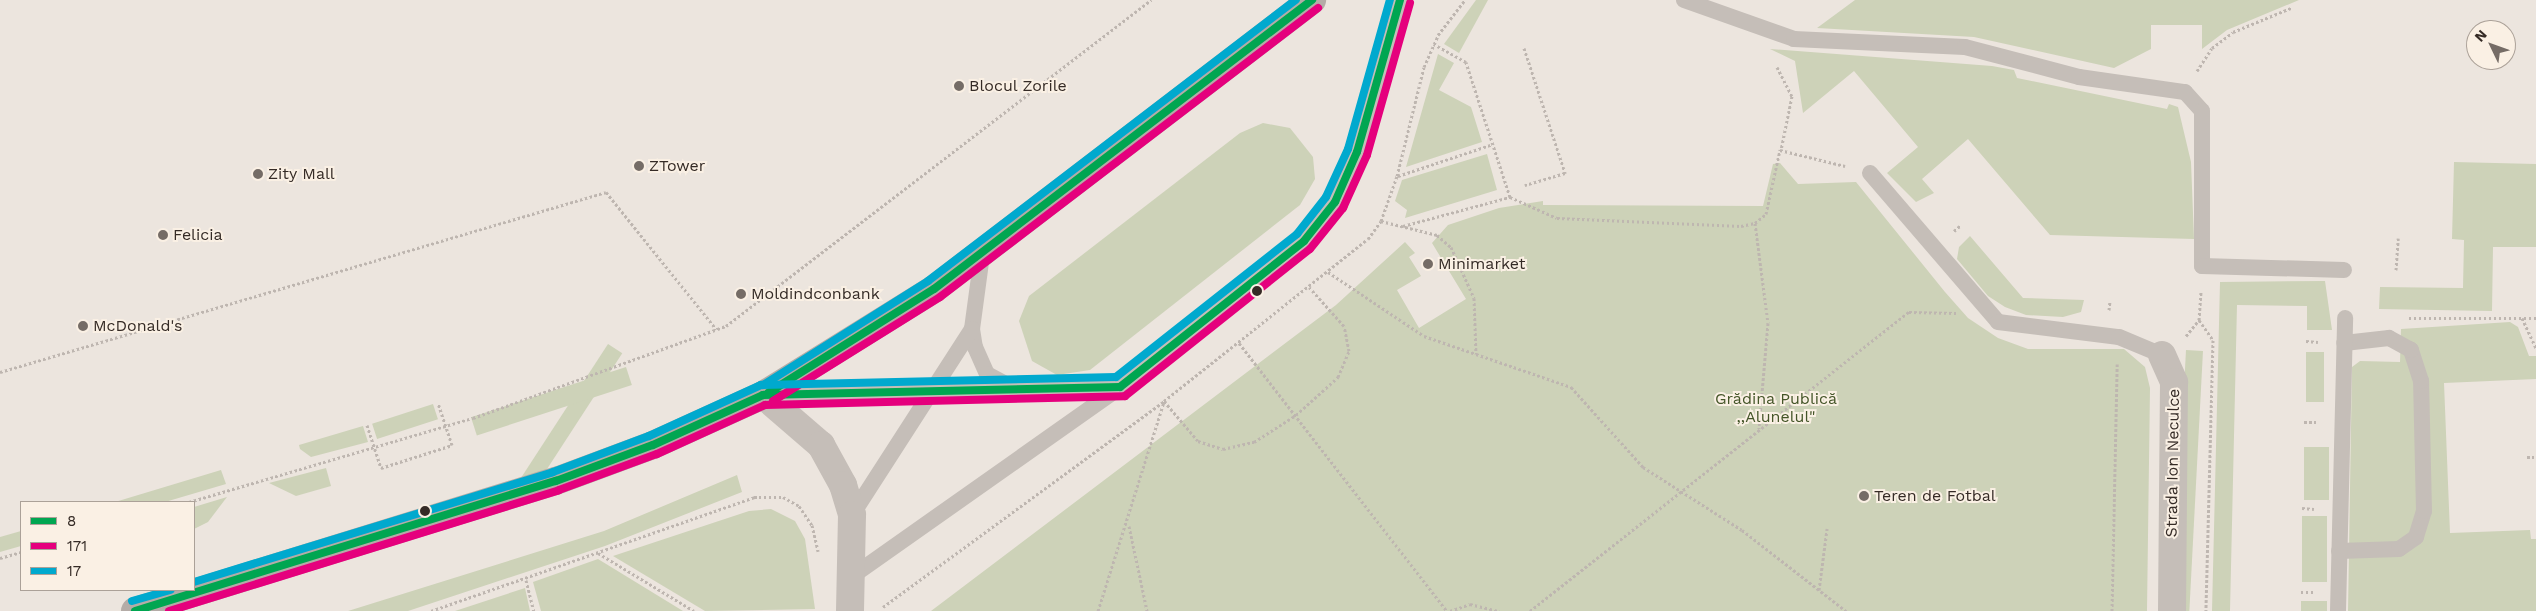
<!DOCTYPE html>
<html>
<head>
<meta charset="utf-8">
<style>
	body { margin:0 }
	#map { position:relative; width:2536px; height:611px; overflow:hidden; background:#ece5de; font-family:"Work Sans",sans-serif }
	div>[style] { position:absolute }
	.green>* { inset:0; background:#cdd2b8; transform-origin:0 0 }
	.path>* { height:3px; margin-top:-1.5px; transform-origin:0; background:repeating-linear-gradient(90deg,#beb6b0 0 2.5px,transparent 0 5px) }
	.service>* { height:16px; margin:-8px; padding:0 8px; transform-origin:8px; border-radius:8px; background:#c5beb8 }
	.minor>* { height:28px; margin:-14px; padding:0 14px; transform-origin:14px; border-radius:14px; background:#c5beb8 }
	.primary>* { height:28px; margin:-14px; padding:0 14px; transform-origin:14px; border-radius:14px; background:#b4aca7 }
	.bus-1>* { height:8px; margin:-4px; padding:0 4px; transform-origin:4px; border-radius:4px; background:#00a651 }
	.bus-2>* { height:8px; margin:-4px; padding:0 4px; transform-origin:4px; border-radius:4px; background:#e5007d }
	.bus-3>* { height:8px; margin:-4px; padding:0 4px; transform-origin:4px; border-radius:4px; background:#00a9ce }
	.dots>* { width:14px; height:14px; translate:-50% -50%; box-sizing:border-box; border:2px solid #faf0e4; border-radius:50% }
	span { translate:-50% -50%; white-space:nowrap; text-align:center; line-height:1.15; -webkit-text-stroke:4px #faf0e4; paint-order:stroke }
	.poi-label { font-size:16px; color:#352b26 }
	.left { translate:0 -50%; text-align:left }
	.park-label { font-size:16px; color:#445528 }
	.street-label { font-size:16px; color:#352b26 }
	.legend { position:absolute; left:20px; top:501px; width:175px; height:90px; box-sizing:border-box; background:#faf0e4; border:1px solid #aba198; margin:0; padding:6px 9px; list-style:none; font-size:15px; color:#352b26 }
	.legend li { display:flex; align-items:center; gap:10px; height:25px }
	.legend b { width:25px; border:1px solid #aba198 }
	.north { position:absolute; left:2466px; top:20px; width:50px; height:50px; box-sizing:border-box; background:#faf0e4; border:1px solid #aba198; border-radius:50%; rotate:312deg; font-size:14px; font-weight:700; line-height:20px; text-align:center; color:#352b26 }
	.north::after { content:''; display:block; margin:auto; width:18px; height:22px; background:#756c66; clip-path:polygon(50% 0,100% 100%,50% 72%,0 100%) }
</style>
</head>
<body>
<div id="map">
	<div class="green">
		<i style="clip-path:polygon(1476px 0,1488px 0,1459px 53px,1444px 44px)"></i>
		<i style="clip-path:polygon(1855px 0,2299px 0,2227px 30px,2202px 49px,2202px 25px,2151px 25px,2151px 49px,2114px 68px,1974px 37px,1817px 28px)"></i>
		<i style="clip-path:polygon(1770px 49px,1992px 66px,2014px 70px,2017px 78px,2167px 109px,2169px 104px,2178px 107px,2191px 162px,2194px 239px,2050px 235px,1968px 139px,1922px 179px,1934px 193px,1916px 202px,1887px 173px,1918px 147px,1854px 71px,1803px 113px,1795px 61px)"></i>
		<i style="clip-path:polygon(1438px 54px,1454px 63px,1439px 90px,1471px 107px,1482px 142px,1406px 167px)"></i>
		<i style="clip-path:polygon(1263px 123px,1290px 128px,1313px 157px,1315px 179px,1300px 205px,1090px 370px,1057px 375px,1032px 361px,1019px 321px,1029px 296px,1240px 133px)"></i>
		<i style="clip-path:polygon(1487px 154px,1497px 190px,1405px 218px,1407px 210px,1395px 201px,1402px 180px)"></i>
		<i style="clip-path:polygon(2454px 162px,2536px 164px,2536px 247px,2493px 247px,2492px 311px,2379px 309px,2380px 287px,2463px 288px,2464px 240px,2452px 239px)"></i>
		<i style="clip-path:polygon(1780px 163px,1798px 184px,1856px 182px,1945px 292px,1968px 318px,1998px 338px,2028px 349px,2124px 349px,2145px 367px,2150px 388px,2147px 611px,931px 611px,1336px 305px,1405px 242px,1415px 253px,1409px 257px,1421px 276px,1397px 290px,1419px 328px,1466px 299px,1432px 243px,1448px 225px,1499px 208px,1543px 201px,1543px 205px,1763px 206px,1773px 164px)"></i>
		<i style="clip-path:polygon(1970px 236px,2023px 298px,2084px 300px,2081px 312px,2063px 317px,2026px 315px,2005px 307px,1988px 296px,1957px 259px,1959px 247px)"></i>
		<i style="clip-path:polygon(2325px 281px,2332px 330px,2307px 330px,2307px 306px,2237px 305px,2230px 611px,2212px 611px,2220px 282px)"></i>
		<i style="clip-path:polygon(2510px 322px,2518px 327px,2529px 356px,2536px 356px,2536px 379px,2444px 383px,2450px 533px,2530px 530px,2531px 539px,2536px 539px,2536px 611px,2348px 611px,2352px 367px,2360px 361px,2400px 362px,2401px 329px)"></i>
		<i style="left:608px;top:344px;width:17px;height:173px;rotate:33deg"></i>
		<i style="left:2186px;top:350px;width:17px;height:261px;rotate:3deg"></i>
		<i style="left:2306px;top:352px;width:18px;height:50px"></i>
		<i style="left:626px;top:367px;width:19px;height:163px;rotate:72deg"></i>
		<i style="left:433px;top:404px;width:16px;height:64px;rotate:72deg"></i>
		<i style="clip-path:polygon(363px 426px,368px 442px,311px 457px,300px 449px,299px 445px)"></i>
		<i style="left:2304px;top:447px;width:25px;height:53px"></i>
		<i style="clip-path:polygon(326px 468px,331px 486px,296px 496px,269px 483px)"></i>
		<i style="clip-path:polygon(221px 470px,226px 484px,165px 502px,115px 502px)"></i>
		<i style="clip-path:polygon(737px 475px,742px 492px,605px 546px,408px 611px,348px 611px,604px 531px)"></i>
		<i style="clip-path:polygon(227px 497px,208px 522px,194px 529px,194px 507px)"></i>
		<i style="clip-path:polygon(771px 509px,795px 521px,805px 539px,815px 609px,705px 611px,613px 556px,749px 511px)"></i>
		<i style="left:2302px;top:516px;width:25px;height:66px"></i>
		<i style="clip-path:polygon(21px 531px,21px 546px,0 552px,0 537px)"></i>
		<i style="clip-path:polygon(598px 559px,683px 611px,541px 611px,533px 582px)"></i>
		<i style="clip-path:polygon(525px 588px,530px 611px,455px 611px)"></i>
		<i style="left:2301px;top:601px;width:26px;height:10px"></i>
	</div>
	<div class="path">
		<i style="left:1524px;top:48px;width:132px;rotate:71.8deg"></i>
		<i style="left:1565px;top:173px;width:42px;rotate:163.3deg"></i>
		<i style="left:1777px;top:67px;width:33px;rotate:63deg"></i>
		<i style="left:1792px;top:96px;width:55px;rotate:101.5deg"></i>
		<i style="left:2197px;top:71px;width:27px;rotate:-57deg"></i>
		<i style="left:2212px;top:48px;width:26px;rotate:-37deg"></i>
		<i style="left:2233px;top:32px;width:63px;rotate:-22.5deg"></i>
		<i style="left:1398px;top:176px;width:100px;rotate:-18.6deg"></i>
		<i style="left:1510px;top:197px;width:51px;rotate:24.1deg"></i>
		<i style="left:1557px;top:218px;width:184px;rotate:2.5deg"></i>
		<i style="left:1741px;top:226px;width:14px;rotate:-12deg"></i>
		<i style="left:1755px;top:223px;width:14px;rotate:-39deg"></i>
		<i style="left:1766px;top:214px;width:66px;rotate:-77.7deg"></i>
		<i style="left:1780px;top:150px;width:67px;rotate:13.8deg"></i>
		<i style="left:1381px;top:221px;width:58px;rotate:14deg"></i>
		<i style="left:1437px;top:235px;width:18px;rotate:41deg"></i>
		<i style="left:1451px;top:247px;width:56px;rotate:65.7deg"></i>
		<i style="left:1474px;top:298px;width:56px;rotate:88deg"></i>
		<i style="left:1755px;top:223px;width:101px;rotate:82.6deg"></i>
		<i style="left:1768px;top:323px;width:106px;rotate:94.9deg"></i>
		<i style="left:1403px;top:226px;width:111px;rotate:-15.2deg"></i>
		<i style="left:1510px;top:197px;width:142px;rotate:-108.1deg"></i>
		<i style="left:1466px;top:62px;width:37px;rotate:-151deg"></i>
		<i style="left:1954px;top:231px;width:9px;rotate:-41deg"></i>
		<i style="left:2396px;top:270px;width:32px;rotate:-86deg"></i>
		<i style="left:1328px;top:272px;width:115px;rotate:33.7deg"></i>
		<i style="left:1424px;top:336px;width:156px;rotate:19.1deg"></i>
		<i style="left:1571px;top:387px;width:108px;rotate:48deg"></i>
		<i style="left:1643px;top:467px;width:117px;rotate:32.5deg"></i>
		<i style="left:1742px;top:530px;width:132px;rotate:37.9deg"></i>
		<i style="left:2109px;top:310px;width:9px;rotate:-84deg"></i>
		<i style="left:2409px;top:318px;width:127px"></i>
		<i style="left:2522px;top:318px;width:33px;rotate:65deg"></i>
		<i style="left:2199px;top:320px;width:24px;rotate:55deg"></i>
		<i style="left:2213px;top:340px;width:271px;rotate:91.5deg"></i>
		<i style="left:2186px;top:336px;width:21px;rotate:-51deg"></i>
		<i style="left:2199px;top:320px;width:28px;rotate:-86deg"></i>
		<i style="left:2306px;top:341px;width:12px;rotate:5deg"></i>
		<i style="left:1239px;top:343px;width:339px;rotate:52.2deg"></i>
		<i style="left:0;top:372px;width:632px;rotate:-16.54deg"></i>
		<i style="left:606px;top:192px;width:176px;rotate:51.2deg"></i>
		<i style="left:1164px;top:401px;width:52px;rotate:49.6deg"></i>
		<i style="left:1198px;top:441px;width:26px;rotate:18deg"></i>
		<i style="left:1223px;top:449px;width:32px;rotate:-13deg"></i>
		<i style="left:1254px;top:442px;width:50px;rotate:-32.7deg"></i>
		<i style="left:1296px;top:415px;width:57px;rotate:-42.1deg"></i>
		<i style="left:1338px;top:377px;width:28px;rotate:-67deg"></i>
		<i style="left:1349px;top:351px;width:25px;rotate:-101deg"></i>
		<i style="left:1344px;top:326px;width:52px;rotate:-131.9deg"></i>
		<i style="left:2304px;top:422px;width:12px"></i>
		<i style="left:367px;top:425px;width:45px;rotate:72deg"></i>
		<i style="left:381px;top:468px;width:75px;rotate:-17.9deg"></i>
		<i style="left:452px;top:445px;width:44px;rotate:-108.4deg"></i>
		<i style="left:2527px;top:457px;width:9px"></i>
		<i style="left:189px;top:502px;width:296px;rotate:-16.5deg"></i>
		<i style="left:473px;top:418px;width:269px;rotate:-20deg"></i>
		<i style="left:726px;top:326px;width:536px;rotate:-37.49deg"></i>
		<i style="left:2302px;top:508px;width:12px;rotate:5deg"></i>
		<i style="left:1129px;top:526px;width:87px;rotate:78deg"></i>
		<i style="left:598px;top:553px;width:112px;rotate:31.1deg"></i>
		<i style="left:0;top:558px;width:22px;rotate:-16deg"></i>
		<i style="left:526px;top:580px;width:32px;rotate:76deg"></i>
		<i style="left:1819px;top:590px;width:62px;rotate:-82.5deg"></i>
		<i style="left:2301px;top:592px;width:12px"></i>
		<i style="left:883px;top:607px;width:348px;rotate:-36.2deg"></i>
		<i style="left:1164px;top:401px;width:260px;rotate:-38.5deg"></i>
		<i style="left:1368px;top:239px;width:22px;rotate:-54deg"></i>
		<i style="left:1381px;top:221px;width:48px;rotate:-70.4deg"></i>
		<i style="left:1397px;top:176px;width:112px;rotate:-76.1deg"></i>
		<i style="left:1424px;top:67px;width:35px;rotate:-66deg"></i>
		<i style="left:1438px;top:35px;width:44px;rotate:-52.4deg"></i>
		<i style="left:431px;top:611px;width:343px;rotate:-19.4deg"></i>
		<i style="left:754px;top:497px;width:29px"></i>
		<i style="left:783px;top:497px;width:18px;rotate:29deg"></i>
		<i style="left:799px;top:506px;width:23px;rotate:56deg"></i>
		<i style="left:812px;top:525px;width:27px;rotate:77deg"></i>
		<i style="left:1098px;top:611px;width:219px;rotate:-72.5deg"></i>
		<i style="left:1450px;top:611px;width:21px;rotate:-19deg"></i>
		<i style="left:1470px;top:604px;width:30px;rotate:14deg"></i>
		<i style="left:1530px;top:611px;width:483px;rotate:-38.3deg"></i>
		<i style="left:1909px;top:312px;width:47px;rotate:1.2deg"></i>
		<i style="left:2112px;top:611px;width:247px;rotate:-88.8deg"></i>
	</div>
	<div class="service">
		<i style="left:1684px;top:0;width:117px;rotate:19.5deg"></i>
		<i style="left:1794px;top:39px;width:171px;rotate:2.7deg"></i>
		<i style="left:1965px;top:47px;width:118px;rotate:14.7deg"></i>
		<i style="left:2079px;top:77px;width:107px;rotate:8.1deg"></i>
		<i style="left:2185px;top:92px;width:25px;rotate:48deg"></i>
		<i style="left:2202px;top:111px;width:155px;rotate:90deg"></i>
		<i style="left:2202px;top:266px;width:142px;rotate:1.6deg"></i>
		<i style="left:1870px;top:173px;width:196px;rotate:49.3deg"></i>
		<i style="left:1998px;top:322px;width:122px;rotate:7.1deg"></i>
		<i style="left:2119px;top:337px;width:47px;rotate:22.7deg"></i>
		<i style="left:982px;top:255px;width:75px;rotate:97.7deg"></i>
		<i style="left:972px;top:329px;width:18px;rotate:81deg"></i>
		<i style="left:975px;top:347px;width:30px;rotate:66deg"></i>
		<i style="left:987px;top:374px;width:32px;rotate:28deg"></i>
		<i style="left:767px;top:395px;width:353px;rotate:-1.3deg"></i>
		<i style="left:852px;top:515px;width:221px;rotate:-57.2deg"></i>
		<i style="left:2339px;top:551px;width:60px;rotate:-1.9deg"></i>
		<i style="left:2399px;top:549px;width:21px;rotate:-35deg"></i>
		<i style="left:2416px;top:537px;width:27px;rotate:-73deg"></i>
		<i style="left:2424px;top:511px;width:130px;rotate:-91.3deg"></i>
		<i style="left:2421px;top:381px;width:33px;rotate:-108deg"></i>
		<i style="left:2411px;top:350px;width:25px;rotate:-151deg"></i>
		<i style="left:2389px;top:338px;width:45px;rotate:173.7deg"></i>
		<i style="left:851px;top:577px;width:329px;rotate:-35.2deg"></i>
		<i style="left:1120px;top:387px;width:235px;rotate:-38.4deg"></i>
		<i style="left:1304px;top:241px;width:50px;rotate:-51.5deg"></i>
		<i style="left:1335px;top:202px;width:55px;rotate:-66.3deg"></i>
		<i style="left:1357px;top:152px;width:158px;rotate:-74.2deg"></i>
		<i style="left:2338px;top:611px;width:293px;rotate:-88.6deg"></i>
	</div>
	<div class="minor">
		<i style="left:2162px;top:355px;width:30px;rotate:66deg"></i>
		<i style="left:2174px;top:382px;width:229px;rotate:90.5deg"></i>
		<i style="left:763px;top:395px;width:77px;rotate:40.8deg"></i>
		<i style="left:821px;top:445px;width:46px;rotate:61.2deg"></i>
		<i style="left:843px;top:485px;width:31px;rotate:73deg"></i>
		<i style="left:852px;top:515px;width:96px;rotate:91.2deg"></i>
	</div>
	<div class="primary">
		<i style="left:135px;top:611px;width:441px;rotate:-17.2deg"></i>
		<i style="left:556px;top:481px;width:103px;rotate:-20.4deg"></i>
		<i style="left:653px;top:445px;width:121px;rotate:-24.4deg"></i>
		<i style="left:763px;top:395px;width:201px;rotate:-31.8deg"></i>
		<i style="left:934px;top:289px;width:476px;rotate:-37.4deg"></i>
	</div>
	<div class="bus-1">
		<i style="left:768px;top:393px;width:196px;rotate:-32.1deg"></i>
		<i style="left:934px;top:289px;width:476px;rotate:-37.4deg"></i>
		<i style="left:135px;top:611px;width:441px;rotate:-17.2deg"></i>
		<i style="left:556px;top:481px;width:103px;rotate:-20.4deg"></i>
		<i style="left:653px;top:445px;width:121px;rotate:-24.4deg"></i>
		<i style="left:763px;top:395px;width:357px;rotate:-1.3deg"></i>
		<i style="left:1120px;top:387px;width:235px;rotate:-38.4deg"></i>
		<i style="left:1304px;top:241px;width:50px;rotate:-51.5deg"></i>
		<i style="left:1335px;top:202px;width:55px;rotate:-66.3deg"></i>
		<i style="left:1357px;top:152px;width:158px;rotate:-74.2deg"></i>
	</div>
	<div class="bus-2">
		<i style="left:773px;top:401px;width:197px;rotate:-31.9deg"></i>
		<i style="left:940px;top:297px;width:476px;rotate:-37.4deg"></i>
		<i style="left:169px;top:611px;width:408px;rotate:-17.2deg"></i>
		<i style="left:559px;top:490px;width:104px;rotate:-20.2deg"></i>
		<i style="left:657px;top:454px;width:119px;rotate:-24.4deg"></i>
		<i style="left:765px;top:405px;width:360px;rotate:-1.4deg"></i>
		<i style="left:1125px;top:396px;width:236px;rotate:-38.5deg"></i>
		<i style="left:1310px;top:249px;width:53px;rotate:-51.2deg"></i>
		<i style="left:1343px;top:208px;width:58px;rotate:-65.6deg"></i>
		<i style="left:1367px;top:155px;width:158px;rotate:-74.2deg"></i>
	</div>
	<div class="bus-3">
		<i style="left:763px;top:385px;width:195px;rotate:-32.2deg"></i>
		<i style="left:928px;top:281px;width:463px;rotate:-37.4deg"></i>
		<i style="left:194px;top:582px;width:375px;rotate:-17deg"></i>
		<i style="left:553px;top:472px;width:103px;rotate:-20.6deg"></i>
		<i style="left:649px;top:436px;width:123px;rotate:-24.5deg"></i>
		<i style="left:761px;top:385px;width:355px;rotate:-1.3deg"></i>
		<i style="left:1116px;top:377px;width:231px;rotate:-38.3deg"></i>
		<i style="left:1297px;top:234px;width:47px;rotate:-51.9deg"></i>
		<i style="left:1326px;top:197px;width:53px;rotate:-65.4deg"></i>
		<i style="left:1348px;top:149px;width:155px;rotate:-74.3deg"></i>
		<i style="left:132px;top:601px;width:40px;rotate:-16deg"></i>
	</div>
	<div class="dots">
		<i style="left:959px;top:86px;background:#756c66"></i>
		<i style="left:639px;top:166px;background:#756c66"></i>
		<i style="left:258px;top:174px;background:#756c66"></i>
		<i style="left:163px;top:235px;background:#756c66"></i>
		<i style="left:1428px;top:264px;background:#756c66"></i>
		<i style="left:1257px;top:291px;background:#352b26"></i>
		<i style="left:741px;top:294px;background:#756c66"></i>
		<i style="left:83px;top:326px;background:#756c66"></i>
		<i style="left:1864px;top:496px;background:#756c66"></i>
		<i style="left:425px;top:511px;background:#352b26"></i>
	</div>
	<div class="poi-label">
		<span class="left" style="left:969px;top:86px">Blocul Zorile</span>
		<span class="left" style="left:649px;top:166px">ZTower</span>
		<span class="left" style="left:268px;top:174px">Zity Mall</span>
		<span class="left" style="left:173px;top:235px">Felicia</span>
		<span class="left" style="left:1438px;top:264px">Minimarket</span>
		<span class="left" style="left:751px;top:294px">Moldindconbank</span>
		<span class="left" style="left:93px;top:326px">McDonald's</span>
		<span class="left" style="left:1874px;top:496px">Teren de Fotbal</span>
	</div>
	<div class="park-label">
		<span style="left:1776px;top:408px">Grădina Publică<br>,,Alunelul"</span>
	</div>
	<div class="street-label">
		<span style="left:2173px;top:463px;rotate:-89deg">Strada Ion Neculce</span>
	</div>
	<ul class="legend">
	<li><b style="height:6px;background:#00a651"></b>8</li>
	<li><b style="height:6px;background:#e5007d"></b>171</li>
	<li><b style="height:6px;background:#00a9ce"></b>17</li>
	</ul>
	<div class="north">N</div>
</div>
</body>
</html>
